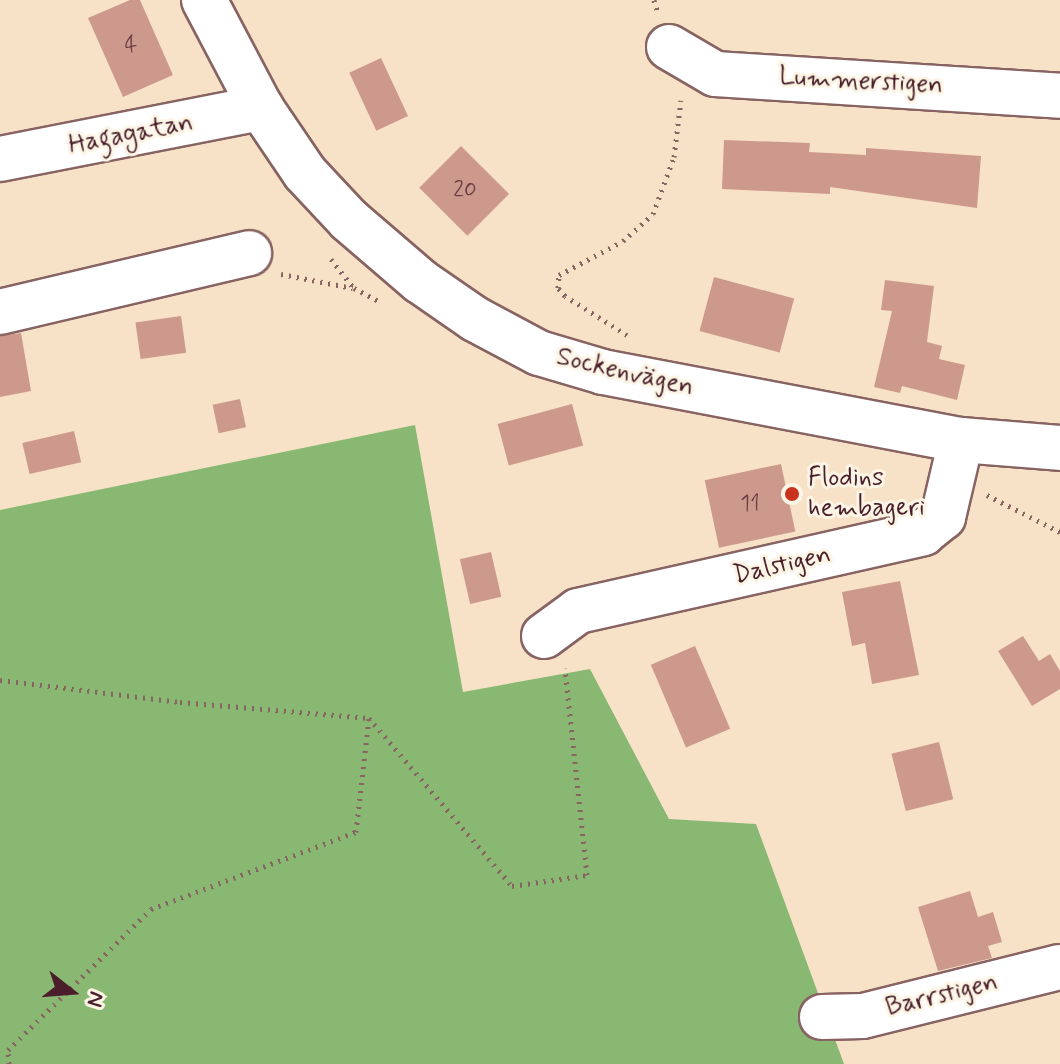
<!DOCTYPE html>
<html>
<head>
<meta charset="utf-8">
<style>
	body { margin:0 }
	#map { position:relative; width:1060px; height:1064px; overflow:hidden; background:#f7e2c8; font-family:Mynerve,sans-serif }
	div>[style] { position:absolute }
	.forest>* { inset:0; background:#88b871 }
	.building>* { inset:0; background:#cd998d; transform-origin:0 0 }
	.path>* { height:5px; margin-top:-2.5px; transform-origin:0; background:repeating-linear-gradient(90deg,#876362 0 2px,transparent 0 8px) }
	.roads { filter:drop-shadow(2px 0 #876362) drop-shadow(-2px 0 #876362) drop-shadow(0 2px #876362) drop-shadow(0 -2px #876362) }
	.minor>* { height:44px; margin:-22px; padding:0 22px; transform-origin:22px; border-radius:22px; background:#fff }
	.dots>* { width:22px; height:22px; translate:-50% -50%; box-sizing:border-box; border:4px solid #fcf5e5; border-radius:50% }
	span { translate:-50% -50%; white-space:nowrap; text-align:center; line-height:1.15; -webkit-text-stroke:6px #fcf5e5; paint-order:stroke }
	.number-label { font-size:22px; color:#6b3e44 }
	.number-label span { -webkit-text-stroke-width:0 }
	.street-label { font-size:26px; color:#4a1f2b }
	.poi-label { font-size:26px; color:#4a1f2b }
	.left { translate:0 -50%; text-align:left }
	.north { position:absolute; left:32px; top:952px; width:80px; height:80px; -webkit-text-stroke:6px #fcf5e5; paint-order:stroke; rotate:107deg; font-size:22px; font-weight:700; line-height:32px; text-align:center; color:#4a1f2b }
	.north::after { content:''; display:block; margin:auto; width:28px; height:36px; background:#4a1f2b; clip-path:polygon(50% 0,100% 100%,50% 72%,0 100%) }
</style>
</head>
<body>
<div id="map">
	<div class="forest">
		<i style="clip-path:polygon(415px 425px,463px 692px,590px 669px,669px 819px,756px 824px,844px 1064px,0 1064px,0 510px)"></i>
	</div>
	<div class="building">
		<i style="clip-path:polygon(130px 0,140px 0,173px 75px,123px 97px,88px 18px)"></i>
		<i style="left:381px;top:58px;width:64px;height:35px;rotate:65deg"></i>
		<i style="clip-path:polygon(724px 140px,810px 143px,809px 152px,866px 155px,866px 148px,981px 156px,977px 208px,830px 187px,830px 194px,722px 189px)"></i>
		<i style="left:461px;top:146px;width:68px;height:59px;rotate:45deg"></i>
		<i style="left:714px;top:277px;width:83px;height:56px;rotate:15deg"></i>
		<i style="clip-path:polygon(885px 280px,934px 286px,927px 342px,942px 346px,939px 359px,965px 365px,957px 400px,902px 386px,900px 393px,874px 387px,892px 311px,881px 310px)"></i>
		<i style="left:181px;top:316px;width:37px;height:46px;rotate:82deg"></i>
		<i style="clip-path:polygon(21px 333px,31px 391px,0 397px,0 336px)"></i>
		<i style="left:240px;top:399px;width:29px;height:28px;rotate:78deg"></i>
		<i style="left:572px;top:404px;width:43px;height:77px;rotate:75deg"></i>
		<i style="left:74px;top:431px;width:32px;height:53px;rotate:77deg"></i>
		<i style="left:781px;top:464px;width:69px;height:78px;rotate:78deg"></i>
		<i style="left:491px;top:552px;width:46px;height:32px;rotate:77deg"></i>
		<i style="clip-path:polygon(900px 581px,919px 675px,872px 684px,865px 643px,852px 646px,842px 592px)"></i>
		<i style="clip-path:polygon(1023px 636px,1039px 661px,1050px 654px,1060px 671px,1060px 689px,1032px 706px,998px 651px)"></i>
		<i style="left:695px;top:646px;width:90px;height:48px;rotate:67deg"></i>
		<i style="left:939px;top:742px;width:59px;height:49px;rotate:76deg"></i>
		<i style="clip-path:polygon(970px 891px,978px 917px,993px 912px,1002px 942px,988px 946px,992px 958px,938px 971px,918px 907px)"></i>
	</div>
	<div class="path">
		<i style="left:654px;top:0;width:14px;rotate:73deg"></i>
		<i style="left:331px;top:259px;width:37px;rotate:52deg"></i>
		<i style="left:354px;top:288px;width:30px;rotate:28deg"></i>
		<i style="left:281px;top:274px;width:73px;rotate:11deg"></i>
		<i style="left:627px;top:335px;width:73px;rotate:-147.8deg"></i>
		<i style="left:565px;top:296px;width:11px;rotate:-131deg"></i>
		<i style="left:558px;top:288px;width:13px;rotate:-86deg"></i>
		<i style="left:559px;top:275px;width:72px;rotate:-28deg"></i>
		<i style="left:623px;top:241px;width:40px;rotate:-42deg"></i>
		<i style="left:653px;top:214px;width:61px;rotate:-69.8deg"></i>
		<i style="left:674px;top:157px;width:57px;rotate:-83deg"></i>
		<i style="left:987px;top:495px;width:82px;rotate:26.9deg"></i>
		<i style="left:0;top:680px;width:181px;rotate:7deg"></i>
		<i style="left:180px;top:702px;width:190px;rotate:4.8deg"></i>
		<i style="left:369px;top:718px;width:221px;rotate:49.6deg"></i>
		<i style="left:512px;top:886px;width:76px;rotate:-8.3deg"></i>
		<i style="left:587px;top:875px;width:208px;rotate:-96.1deg"></i>
		<i style="left:9px;top:1064px;width:14px;rotate:-94deg"></i>
		<i style="left:8px;top:1050px;width:201px;rotate:-44.6deg"></i>
		<i style="left:151px;top:909px;width:219px;rotate:-20.6deg"></i>
		<i style="left:356px;top:832px;width:115px;rotate:-83.5deg"></i>
	</div>
	<div class="roads">
		<div class="minor">
			<i style="left:204px;top:0;width:122px;rotate:62.2deg"></i>
			<i style="left:261px;top:108px;width:78px;rotate:55.9deg"></i>
			<i style="left:305px;top:173px;width:64px;rotate:46.9deg"></i>
			<i style="left:349px;top:220px;width:94px;rotate:40.7deg"></i>
			<i style="left:420px;top:281px;width:67px;rotate:34.6deg"></i>
			<i style="left:475px;top:319px;width:72px;rotate:28deg"></i>
			<i style="left:539px;top:353px;width:67px;rotate:16.5deg"></i>
			<i style="left:603px;top:372px;width:364px;rotate:10.8deg"></i>
			<i style="left:961px;top:440px;width:99px;rotate:4.6deg"></i>
			<i style="left:669px;top:47px;width:53px;rotate:30.4deg"></i>
			<i style="left:715px;top:74px;width:346px;rotate:3.6deg"></i>
			<i style="left:0;top:159px;width:266px;rotate:-11.1deg"></i>
			<i style="left:0;top:312px;width:256px;rotate:-13.3deg"></i>
			<i style="left:544px;top:636px;width:42px;rotate:-36.3deg"></i>
			<i style="left:578px;top:611px;width:354px;rotate:-12.7deg"></i>
			<i style="left:923px;top:533px;width:26px;rotate:-39deg"></i>
			<i style="left:943px;top:517px;width:79px;rotate:-76.8deg"></i>
			<i style="left:822px;top:1017px;width:41px;rotate:-1.4deg"></i>
			<i style="left:863px;top:1016px;width:203px;rotate:-14deg"></i>
		</div>
	</div>
	<div class="dots">
		<i style="left:792px;top:494px;background:#c8321e"></i>
	</div>
	<div class="number-label">
		<span style="left:131px;top:46px">4</span>
		<span style="left:465px;top:191px">20</span>
		<span style="left:750px;top:505px">11</span>
	</div>
	<div class="street-label">
		<span style="left:861px;top:82px;rotate:3deg">Lummerstigen</span>
		<span style="left:131px;top:135px;rotate:-11deg">Hagagatan</span>
		<span style="left:625px;top:373px;rotate:13deg">Sockenvägen</span>
		<span style="left:782px;top:566px;rotate:-13deg">Dalstigen</span>
		<span style="left:942px;top:996px;rotate:-14deg">Barrstigen</span>
	</div>
	<div class="poi-label">
		<span class="left" style="left:808px;top:494px">Flodins<br>hembageri</span>
	</div>
	<div class="north">N</div>
</div>
</body>
</html>
